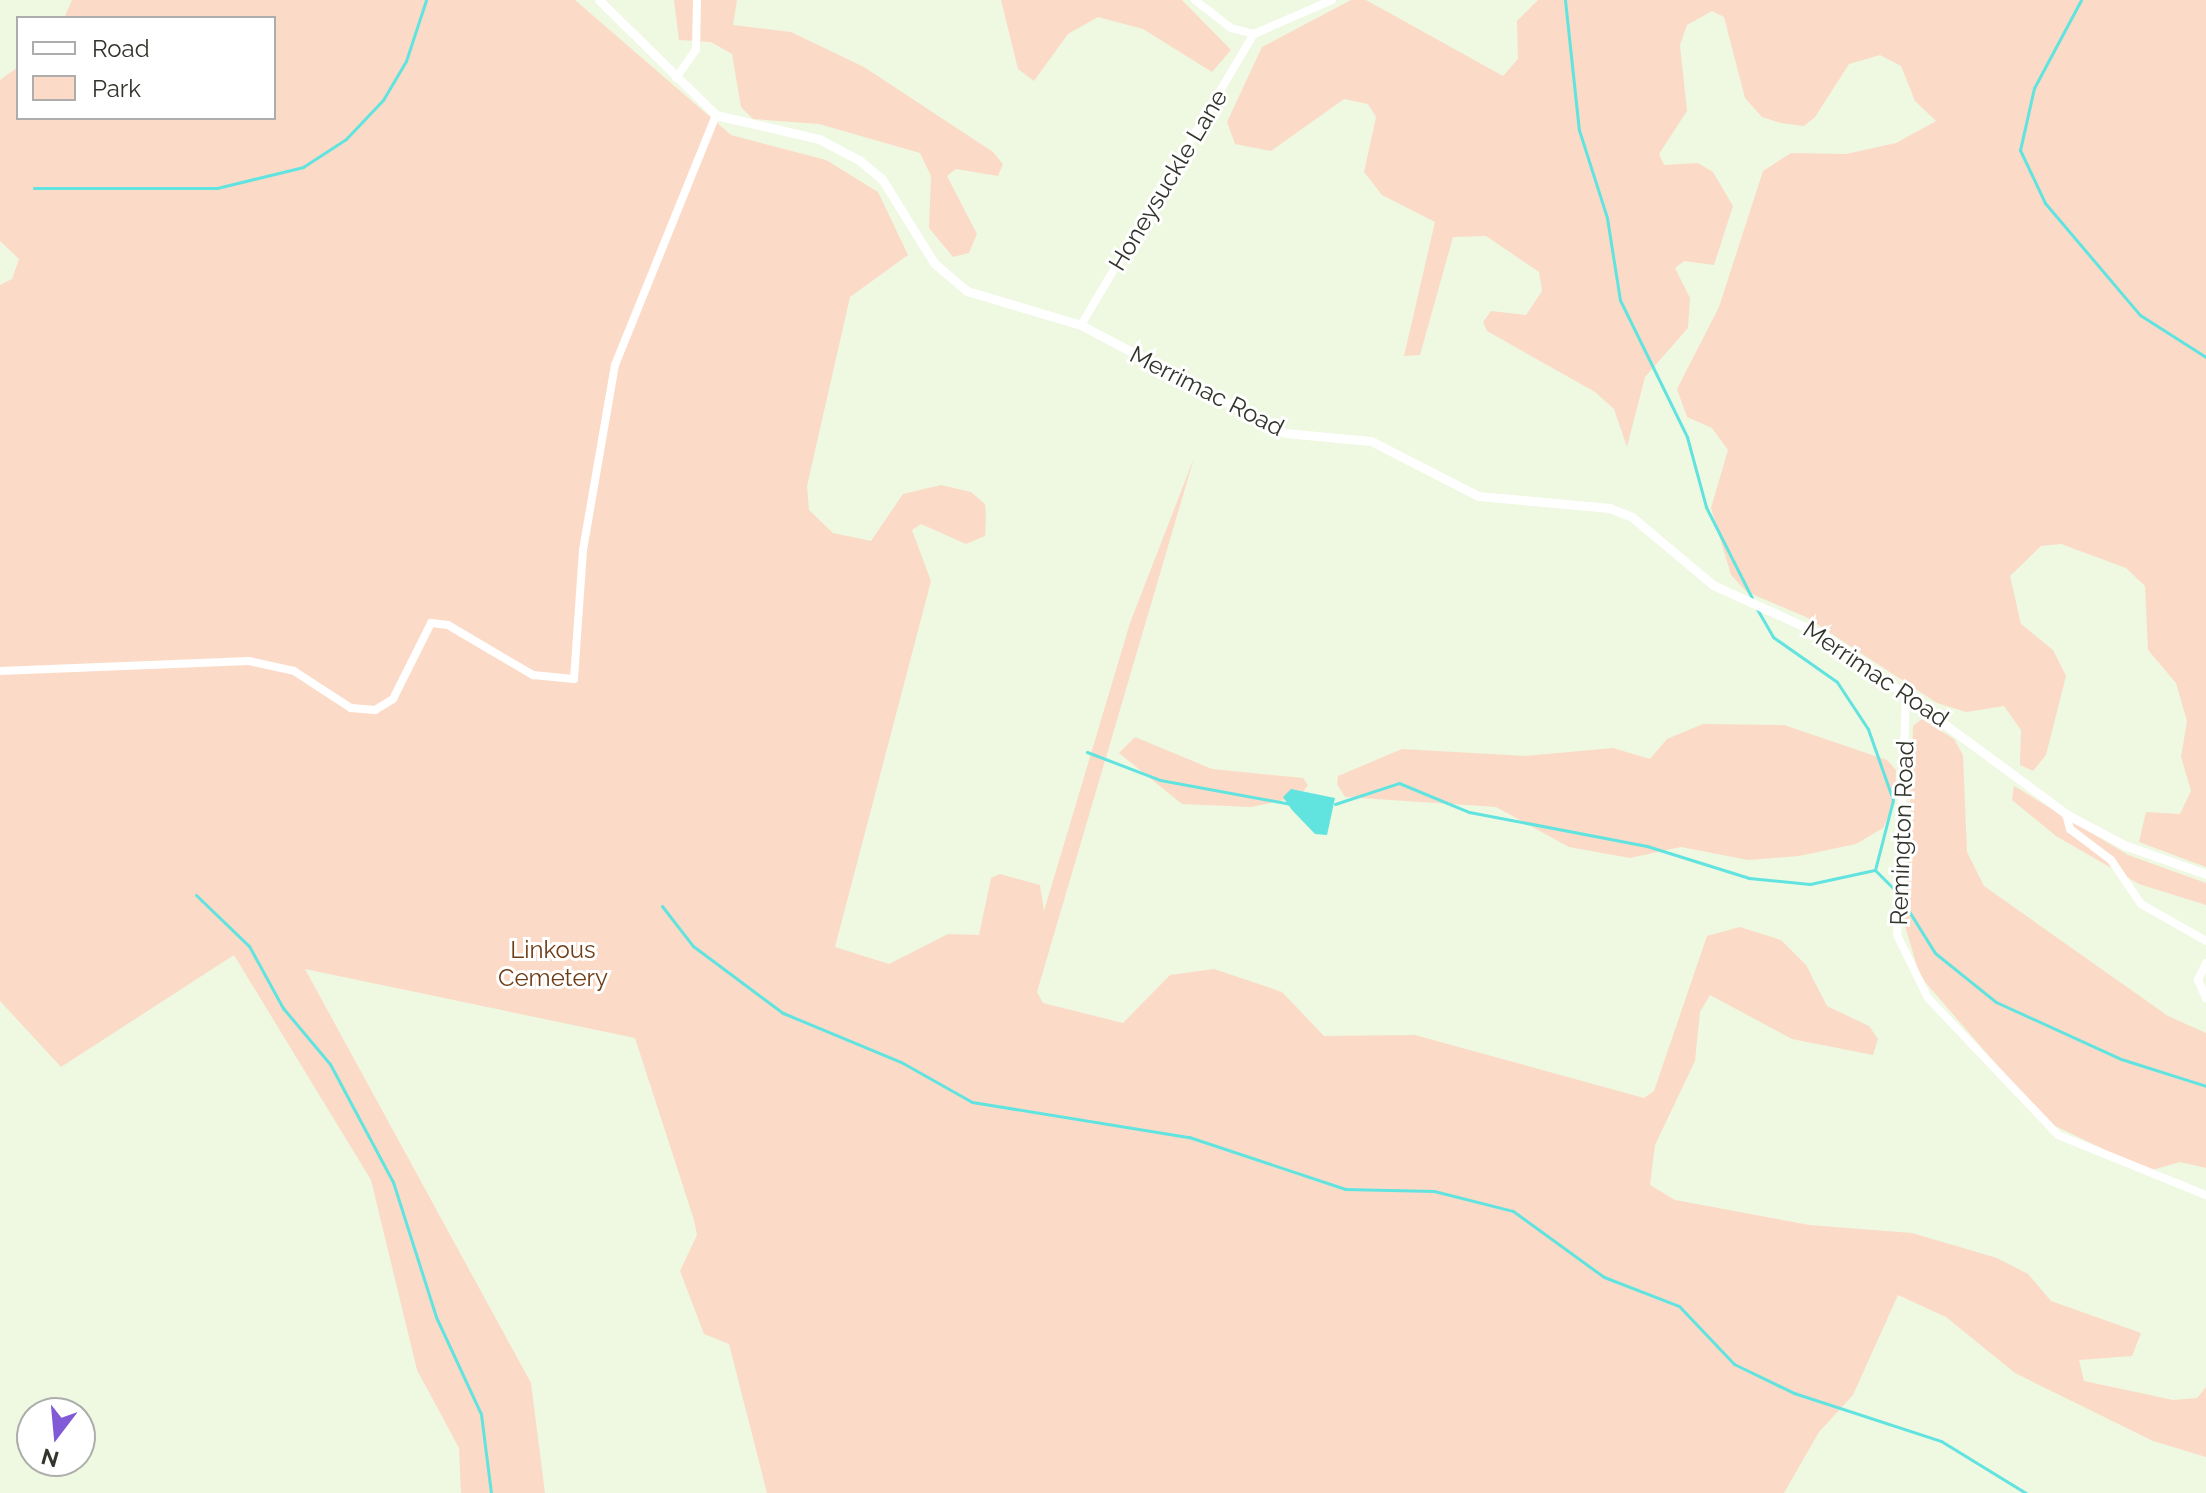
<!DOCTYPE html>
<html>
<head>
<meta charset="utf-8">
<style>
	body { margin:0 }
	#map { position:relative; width:2206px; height:1493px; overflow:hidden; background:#eff8e1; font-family:Raleway,sans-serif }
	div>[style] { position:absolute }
	.green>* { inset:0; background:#fbdbc7 }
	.water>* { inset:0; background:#61e3df }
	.stream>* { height:3px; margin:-1.5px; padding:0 1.5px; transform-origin:1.5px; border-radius:1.5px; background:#61e3df }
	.minor>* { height:8px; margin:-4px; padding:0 4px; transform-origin:4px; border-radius:4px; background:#fff }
	.tertiary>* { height:9px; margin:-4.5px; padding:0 4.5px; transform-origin:4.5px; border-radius:4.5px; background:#fff }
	span { translate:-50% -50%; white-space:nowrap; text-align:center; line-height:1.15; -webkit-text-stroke:6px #fff; paint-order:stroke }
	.street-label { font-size:24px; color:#32352c }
	.park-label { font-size:24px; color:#6f3d16 }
	.legend { position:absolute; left:16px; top:16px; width:260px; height:104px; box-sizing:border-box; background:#fff; border:2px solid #adaeab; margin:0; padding:10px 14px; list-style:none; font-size:24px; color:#32352c }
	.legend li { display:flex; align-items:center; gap:16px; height:40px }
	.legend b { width:40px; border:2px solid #adaeab }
	.north { position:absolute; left:16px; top:1397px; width:80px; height:80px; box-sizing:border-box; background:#fff; border:2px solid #adaeab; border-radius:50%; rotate:196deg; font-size:22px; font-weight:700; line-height:32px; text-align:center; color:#32352c }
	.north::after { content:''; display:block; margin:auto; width:28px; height:36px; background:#815bd5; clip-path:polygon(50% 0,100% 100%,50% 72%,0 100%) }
</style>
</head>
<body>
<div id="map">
	<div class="green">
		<i style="clip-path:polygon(72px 0,575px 0,731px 135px,826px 160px,878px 192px,908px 255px,850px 297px,807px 486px,809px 510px,833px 533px,871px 541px,903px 494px,941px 485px,971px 492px,985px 504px,986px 518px,985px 536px,966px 544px,921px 524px,912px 530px,931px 581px,835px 947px,889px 964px,948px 934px,979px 935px,991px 878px,1000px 874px,1040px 885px,1044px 911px,1130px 623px,1194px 458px,1037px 992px,1043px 1003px,1123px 1023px,1170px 975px,1214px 969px,1282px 992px,1324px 1036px,1415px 1035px,1644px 1098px,1654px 1091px,1707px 936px,1740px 927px,1781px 940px,1806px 965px,1827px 1006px,1869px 1026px,1878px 1039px,1873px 1055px,1792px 1039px,1710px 995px,1700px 1012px,1695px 1061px,1655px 1145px,1650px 1185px,1675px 1200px,1809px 1225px,1912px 1233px,1997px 1258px,2028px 1274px,2051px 1301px,2141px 1333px,2132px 1356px,2079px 1360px,2084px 1381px,2173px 1400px,2197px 1398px,2206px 1387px,2206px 1457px,2153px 1441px,2015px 1373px,1946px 1317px,1898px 1295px,1853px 1395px,1819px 1432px,1784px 1493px,767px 1493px,729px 1344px,704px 1334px,680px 1271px,697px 1235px,694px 1220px,635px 1038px,305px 969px,531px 1383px,545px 1493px,461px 1493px,459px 1448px,417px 1370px,371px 1180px,234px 955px,61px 1067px,0 1001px,0 285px,12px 279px,19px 259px,0 241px,0 80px,18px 67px,18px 118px,274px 118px,274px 18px,64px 18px)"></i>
		<i style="clip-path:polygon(674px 0,737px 0,733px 25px,791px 32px,864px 67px,993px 152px,1003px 164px,998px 176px,956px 169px,947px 176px,977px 234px,969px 253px,953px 257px,929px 228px,931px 176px,920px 153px,819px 124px,753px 119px,741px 107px,732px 54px,711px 42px,679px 40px)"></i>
		<i style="clip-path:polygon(1001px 0,1182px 0,1231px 50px,1212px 72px,1143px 29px,1098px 17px,1068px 34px,1034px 81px,1018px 69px)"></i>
		<i style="clip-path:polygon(1351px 0,1366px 0,1503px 76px,1518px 59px,1517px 21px,1538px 0,2206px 0,2206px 867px,2139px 842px,2146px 812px,2180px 814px,2191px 791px,2181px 757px,2187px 721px,2176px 683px,2148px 650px,2145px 586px,2126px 568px,2061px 544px,2041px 546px,2010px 576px,2021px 624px,2053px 650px,2066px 676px,2046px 755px,2033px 771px,2020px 765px,2021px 730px,2004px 706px,1966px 712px,1937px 703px,1806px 617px,1747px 592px,1731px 575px,1711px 508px,1728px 450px,1712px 428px,1687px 417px,1677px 389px,1719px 307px,1763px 171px,1791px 153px,1846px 154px,1896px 143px,1936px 121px,1915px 101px,1901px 66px,1880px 55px,1849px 64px,1815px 117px,1804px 126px,1781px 123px,1762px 117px,1745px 98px,1724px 17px,1712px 11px,1687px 25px,1680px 45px,1687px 111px,1659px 154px,1664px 165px,1698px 163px,1713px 172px,1733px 206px,1714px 265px,1684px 261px,1675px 268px,1690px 298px,1688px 328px,1645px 377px,1627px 447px,1614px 409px,1595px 392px,1487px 331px,1483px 322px,1491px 311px,1526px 315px,1542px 291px,1539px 272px,1486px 236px,1453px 237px,1420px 355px,1404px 356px,1435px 222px,1382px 195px,1364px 172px,1376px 117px,1368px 104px,1344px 99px,1271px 151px,1235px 144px,1227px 122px,1262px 47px)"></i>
		<i style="clip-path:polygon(1922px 719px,1954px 739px,1963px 755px,1967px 852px,1984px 886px,2168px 1016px,2206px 1033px,2206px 1168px,2180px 1162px,2149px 1171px,2045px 1121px,1920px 976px,1905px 926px,1913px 726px)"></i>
		<i style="clip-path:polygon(1703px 724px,1784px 725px,1887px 760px,1896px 770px,1895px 803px,1883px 828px,1856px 844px,1799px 856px,1748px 860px,1681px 847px,1630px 858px,1569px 847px,1496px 807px,1345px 797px,1337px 784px,1338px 776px,1402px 749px,1525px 756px,1613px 748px,1650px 759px,1667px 739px)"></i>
		<i style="clip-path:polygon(1135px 737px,1212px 769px,1303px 778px,1308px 785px,1299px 797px,1251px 807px,1182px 804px,1119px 753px)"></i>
		<i style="clip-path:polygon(2014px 786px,2128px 855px,2206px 883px,2206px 905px,2139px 884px,2056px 836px,2012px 800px)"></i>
	</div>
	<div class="water">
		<i style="clip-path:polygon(1291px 789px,1335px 798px,1327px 835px,1315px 834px,1292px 810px,1283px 797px)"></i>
	</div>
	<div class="stream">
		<i style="left:1565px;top:0;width:131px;rotate:83.9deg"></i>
		<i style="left:1579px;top:130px;width:92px;rotate:72.3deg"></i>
		<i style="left:1607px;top:218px;width:83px;rotate:81deg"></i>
		<i style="left:1620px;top:300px;width:153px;rotate:63.9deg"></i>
		<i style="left:1687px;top:437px;width:73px;rotate:74.8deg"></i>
		<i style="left:1706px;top:507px;width:102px;rotate:63.2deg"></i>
		<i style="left:2081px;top:0;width:100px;rotate:118.1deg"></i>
		<i style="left:2034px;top:88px;width:64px;rotate:102.7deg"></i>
		<i style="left:2020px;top:150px;width:59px;rotate:64.7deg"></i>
		<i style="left:2045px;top:203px;width:147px;rotate:49.7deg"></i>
		<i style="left:2140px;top:315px;width:78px;rotate:32.5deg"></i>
		<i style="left:34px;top:188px;width:183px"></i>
		<i style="left:217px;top:188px;width:89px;rotate:-13.7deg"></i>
		<i style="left:303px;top:167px;width:51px;rotate:-33.1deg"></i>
		<i style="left:346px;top:139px;width:54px;rotate:-46.5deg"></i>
		<i style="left:383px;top:100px;width:45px;rotate:-59.5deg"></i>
		<i style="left:406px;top:61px;width:64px;rotate:-71.8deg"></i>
		<i style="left:1757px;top:609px;width:32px;rotate:60deg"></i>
		<i style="left:1773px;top:637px;width:78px;rotate:35.1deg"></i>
		<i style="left:1837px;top:682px;width:56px;rotate:56.6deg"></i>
		<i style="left:1868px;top:729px;width:75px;rotate:70.6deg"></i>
		<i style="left:1893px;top:800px;width:72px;rotate:104.4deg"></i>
		<i style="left:1087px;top:752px;width:78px;rotate:21deg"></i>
		<i style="left:1160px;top:780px;width:133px;rotate:10.4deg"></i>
		<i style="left:1335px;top:804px;width:67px;rotate:-18.2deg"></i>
		<i style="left:1399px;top:783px;width:76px;rotate:22.5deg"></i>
		<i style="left:1469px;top:812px;width:181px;rotate:10.8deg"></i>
		<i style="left:1647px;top:846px;width:107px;rotate:17.4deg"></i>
		<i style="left:1749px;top:878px;width:61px;rotate:5.6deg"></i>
		<i style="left:1810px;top:884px;width:66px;rotate:-12.2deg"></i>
		<i style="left:1875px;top:870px;width:30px;rotate:45deg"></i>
		<i style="left:196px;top:895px;width:74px;rotate:43.9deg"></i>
		<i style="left:249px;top:946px;width:71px;rotate:61.3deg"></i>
		<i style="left:283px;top:1008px;width:73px;rotate:50deg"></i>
		<i style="left:330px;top:1064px;width:134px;rotate:61.9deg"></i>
		<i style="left:393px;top:1182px;width:142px;rotate:72.3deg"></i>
		<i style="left:436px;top:1317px;width:107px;rotate:65.1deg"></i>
		<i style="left:481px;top:1414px;width:80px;rotate:82.8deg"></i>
		<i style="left:1902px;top:900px;width:62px;rotate:58.1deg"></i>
		<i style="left:1935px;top:953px;width:78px;rotate:38.8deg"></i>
		<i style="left:1996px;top:1002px;width:137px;rotate:24.5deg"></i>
		<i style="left:2121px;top:1059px;width:89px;rotate:17.6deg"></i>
		<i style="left:662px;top:906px;width:51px;rotate:52.2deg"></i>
		<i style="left:693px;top:946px;width:112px;rotate:36.7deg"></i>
		<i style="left:783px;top:1013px;width:128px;rotate:22.6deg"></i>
		<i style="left:901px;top:1062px;width:81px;rotate:29.4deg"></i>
		<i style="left:972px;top:1102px;width:220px;rotate:9.2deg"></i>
		<i style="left:1189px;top:1137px;width:164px;rotate:18.4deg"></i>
		<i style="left:1345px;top:1189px;width:89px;rotate:1.3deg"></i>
		<i style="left:1434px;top:1191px;width:81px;rotate:14.2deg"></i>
		<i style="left:1513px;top:1211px;width:112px;rotate:36deg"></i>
		<i style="left:1604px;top:1277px;width:80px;rotate:21.1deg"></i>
		<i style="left:1679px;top:1306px;width:80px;rotate:46.5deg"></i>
		<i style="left:1734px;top:1364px;width:67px;rotate:25.8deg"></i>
		<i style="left:1794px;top:1393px;width:155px;rotate:18.1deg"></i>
		<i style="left:1941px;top:1441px;width:100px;rotate:31.5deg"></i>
	</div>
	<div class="minor">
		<i style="left:1195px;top:0;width:46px;rotate:37.9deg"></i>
		<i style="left:1231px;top:28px;width:24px;rotate:15deg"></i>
		<i style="left:1254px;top:34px;width:85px;rotate:-23.6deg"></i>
		<i style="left:676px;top:78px;width:35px;rotate:-55deg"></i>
		<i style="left:696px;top:49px;width:49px;rotate:-88.8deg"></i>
		<i style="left:1081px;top:325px;width:339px;rotate:-59.3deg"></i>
		<i style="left:0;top:671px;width:249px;rotate:-2.3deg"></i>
		<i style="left:249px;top:661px;width:46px;rotate:12.5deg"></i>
		<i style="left:294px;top:671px;width:68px;rotate:33deg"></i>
		<i style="left:351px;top:708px;width:24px;rotate:5deg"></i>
		<i style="left:375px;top:710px;width:21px;rotate:-31deg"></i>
		<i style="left:393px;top:699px;width:85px;rotate:-63.4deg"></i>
		<i style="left:431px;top:623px;width:17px;rotate:7deg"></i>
		<i style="left:448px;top:625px;width:99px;rotate:30.5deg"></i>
		<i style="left:533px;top:675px;width:41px;rotate:5.6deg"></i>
		<i style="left:574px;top:679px;width:129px;rotate:-86deg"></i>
		<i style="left:583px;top:550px;width:188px;rotate:-80.2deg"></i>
		<i style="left:615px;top:365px;width:270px;rotate:-68deg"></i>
		<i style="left:1906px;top:695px;width:240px;rotate:92.1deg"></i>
		<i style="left:1897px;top:935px;width:70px;rotate:63.8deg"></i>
		<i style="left:1928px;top:998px;width:189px;rotate:46.5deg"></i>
		<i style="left:2058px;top:1135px;width:160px;rotate:22.1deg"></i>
		<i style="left:2066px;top:814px;width:16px;rotate:75deg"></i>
		<i style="left:2070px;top:829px;width:51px;rotate:37.1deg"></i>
		<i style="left:2111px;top:860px;width:53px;rotate:55.7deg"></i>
		<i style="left:2141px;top:904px;width:75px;rotate:29.6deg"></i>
		<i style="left:2206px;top:963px;width:19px;rotate:115deg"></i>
		<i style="left:2198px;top:980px;width:20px;rotate:66deg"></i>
	</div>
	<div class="tertiary">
		<i style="left:599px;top:0;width:164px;rotate:44.5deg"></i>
		<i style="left:716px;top:115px;width:106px;rotate:13.1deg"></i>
		<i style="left:819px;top:139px;width:45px;rotate:27.7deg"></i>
		<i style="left:859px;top:160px;width:30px;rotate:40deg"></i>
		<i style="left:882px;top:179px;width:99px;rotate:58.2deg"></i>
		<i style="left:934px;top:263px;width:43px;rotate:40.3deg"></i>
		<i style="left:967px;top:291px;width:119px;rotate:16.6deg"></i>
		<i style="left:1081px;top:325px;width:231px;rotate:27.9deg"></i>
		<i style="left:1285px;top:433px;width:86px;rotate:5.3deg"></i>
		<i style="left:1371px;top:441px;width:120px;rotate:27.2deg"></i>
		<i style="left:1478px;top:496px;width:132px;rotate:5.2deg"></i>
		<i style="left:1609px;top:508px;width:25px;rotate:21deg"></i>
		<i style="left:1632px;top:517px;width:106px;rotate:40deg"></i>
		<i style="left:1713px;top:585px;width:123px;rotate:24.5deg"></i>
		<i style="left:1825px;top:636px;width:300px;rotate:36.4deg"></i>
		<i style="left:2066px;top:814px;width:66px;rotate:28.1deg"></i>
		<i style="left:2124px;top:845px;width:87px;rotate:19.5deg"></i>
	</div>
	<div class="street-label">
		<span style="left:1168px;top:180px;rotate:-59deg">Honeysuckle Lane</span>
		<span style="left:1207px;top:391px;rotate:27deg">Merrimac Road</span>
		<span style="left:1876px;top:674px;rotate:34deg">Merrimac Road</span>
		<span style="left:1902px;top:833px;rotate:-88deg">Remington Road</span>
	</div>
	<div class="park-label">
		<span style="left:553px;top:964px">Linkous<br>Cemetery</span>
	</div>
	<ul class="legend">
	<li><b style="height:10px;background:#fff"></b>Road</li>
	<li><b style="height:22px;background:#fbdbc7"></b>Park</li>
	</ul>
	<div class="north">N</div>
</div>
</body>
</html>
